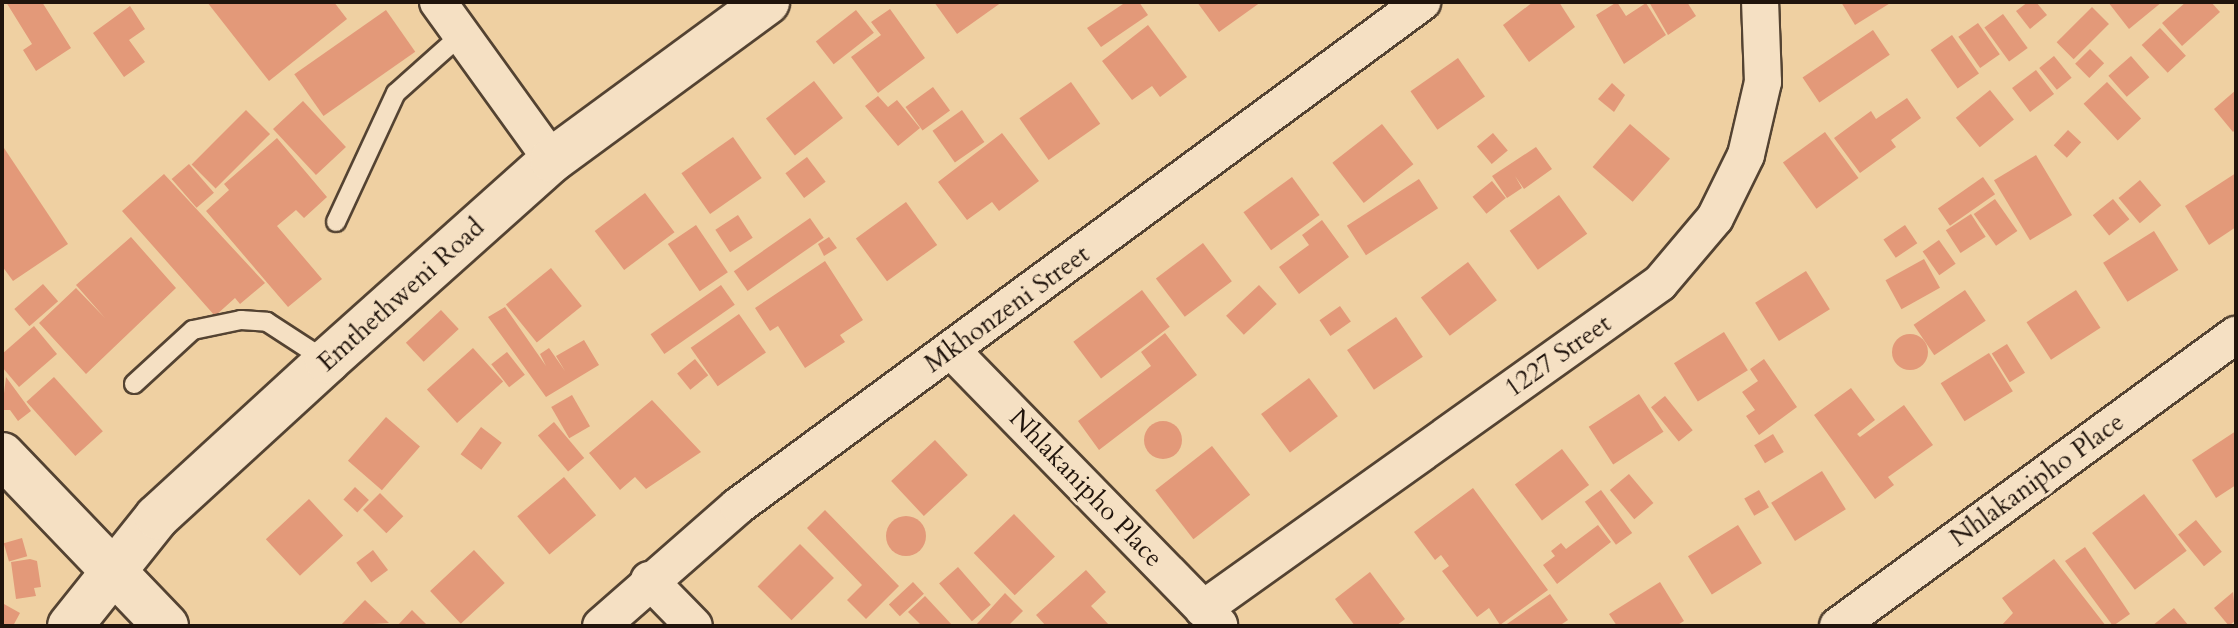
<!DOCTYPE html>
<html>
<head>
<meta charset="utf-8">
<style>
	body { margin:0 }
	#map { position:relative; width:2238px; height:628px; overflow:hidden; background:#efd0a2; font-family:Cardo,serif }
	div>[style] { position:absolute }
	.building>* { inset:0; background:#e39979; transform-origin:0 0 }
	.round { border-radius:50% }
	.roads { filter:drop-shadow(2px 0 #544332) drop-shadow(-2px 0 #544332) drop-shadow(0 2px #544332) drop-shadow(0 -2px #544332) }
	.service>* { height:18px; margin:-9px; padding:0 9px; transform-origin:9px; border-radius:9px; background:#f5e0c3 }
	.minor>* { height:36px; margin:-18px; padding:0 18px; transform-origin:18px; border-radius:18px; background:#f5e0c3 }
	.tertiary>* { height:44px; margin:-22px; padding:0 22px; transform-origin:22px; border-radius:22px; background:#f5e0c3 }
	span { translate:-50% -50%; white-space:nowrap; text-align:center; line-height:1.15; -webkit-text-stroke:6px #f5e0c3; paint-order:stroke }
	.street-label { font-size:26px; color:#20140c }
	.frame { position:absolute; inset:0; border:4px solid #20140c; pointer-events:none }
</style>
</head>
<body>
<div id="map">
	<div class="building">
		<i style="clip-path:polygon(6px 2px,42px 2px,71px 48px,36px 71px,23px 50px,32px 44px)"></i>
		<i style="clip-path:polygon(207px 2px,334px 2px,347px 19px,269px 81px)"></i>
		<i style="clip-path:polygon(934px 2px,1002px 2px,957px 34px)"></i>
		<i style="clip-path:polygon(1126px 2px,1139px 2px,1148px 15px,1101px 47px,1087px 28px)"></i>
		<i style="clip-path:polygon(1197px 2px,1261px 2px,1219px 32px)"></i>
		<i style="clip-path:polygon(1533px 2px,1559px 2px,1575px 27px,1529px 62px,1503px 25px)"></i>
		<i style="clip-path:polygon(1617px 2px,1626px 16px,1646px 3px,1666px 35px,1624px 64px,1596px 15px)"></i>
		<i style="clip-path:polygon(1649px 2px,1687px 2px,1696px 16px,1668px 35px)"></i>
		<i style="clip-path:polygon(1841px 2px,1892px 2px,1855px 25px)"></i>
		<i style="clip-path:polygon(2028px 2px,2036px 2px,2047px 15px,2030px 29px,2016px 11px)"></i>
		<i style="clip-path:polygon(2108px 2px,2162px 2px,2129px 29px)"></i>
		<i style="clip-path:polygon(2186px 2px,2211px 2px,2220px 12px,2182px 46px,2162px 23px)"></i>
		<i style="clip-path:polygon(130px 6px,145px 29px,129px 40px,145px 62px,124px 77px,93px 33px)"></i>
		<i style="left:2092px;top:7px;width:24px;height:50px;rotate:45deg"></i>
		<i style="clip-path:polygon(890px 9px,925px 58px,878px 93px,851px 57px,881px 35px,871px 22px)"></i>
		<i style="left:386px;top:10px;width:51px;height:112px;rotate:55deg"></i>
		<i style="left:856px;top:10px;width:29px;height:51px;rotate:52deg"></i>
		<i style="left:2003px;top:14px;width:42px;height:23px;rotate:54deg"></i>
		<i style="left:1978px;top:23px;width:38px;height:24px;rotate:55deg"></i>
		<i style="clip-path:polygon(1148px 25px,1187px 77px,1160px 97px,1152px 86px,1132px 100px,1102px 61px)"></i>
		<i style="left:2160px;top:28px;width:38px;height:25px;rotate:47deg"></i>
		<i style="left:1873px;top:30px;width:30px;height:85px;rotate:56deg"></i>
		<i style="left:1952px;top:35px;width:47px;height:26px;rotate:55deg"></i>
		<i style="left:2090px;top:49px;width:20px;height:21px;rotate:45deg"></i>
		<i style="left:2054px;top:56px;width:28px;height:19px;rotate:51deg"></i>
		<i style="left:2131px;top:56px;width:28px;height:30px;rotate:49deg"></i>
		<i style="left:1458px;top:58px;width:47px;height:58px;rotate:55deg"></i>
		<i style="left:2036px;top:70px;width:30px;height:30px;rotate:53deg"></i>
		<i style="left:814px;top:81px;width:47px;height:61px;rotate:52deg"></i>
		<i style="left:1071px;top:82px;width:51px;height:63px;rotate:55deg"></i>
		<i style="left:2107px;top:82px;width:50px;height:32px;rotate:47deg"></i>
		<i style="clip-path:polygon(1612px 83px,1625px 95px,1614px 112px,1598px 99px)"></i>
		<i style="left:933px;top:87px;width:29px;height:34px;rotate:54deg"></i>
		<i style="left:1990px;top:90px;width:38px;height:44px;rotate:51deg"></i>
		<i style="clip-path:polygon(2236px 90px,2236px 129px,2233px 132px,2214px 109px)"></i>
		<i style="clip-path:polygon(878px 96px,888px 107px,897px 100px,920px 128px,898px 146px,865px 106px)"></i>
		<i style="clip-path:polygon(1907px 98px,1921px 118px,1891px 140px,1896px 147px,1860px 173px,1834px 138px,1871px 111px,1876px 119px)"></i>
		<i style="left:303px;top:101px;width:63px;height:41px;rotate:47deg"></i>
		<i style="left:246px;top:110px;width:34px;height:77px;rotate:45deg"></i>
		<i style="left:962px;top:110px;width:39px;height:36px;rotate:55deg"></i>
		<i style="left:1382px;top:124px;width:51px;height:63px;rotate:52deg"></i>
		<i style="left:1630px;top:124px;width:53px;height:57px;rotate:41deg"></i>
		<i style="left:2068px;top:130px;width:18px;height:21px;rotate:43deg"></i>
		<i style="left:1825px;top:132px;width:57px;height:52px;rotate:54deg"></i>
		<i style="clip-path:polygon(1002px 133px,1039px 181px,999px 211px,992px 202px,967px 220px,938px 182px)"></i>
		<i style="left:1493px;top:133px;width:23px;height:21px;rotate:50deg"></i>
		<i style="left:733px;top:137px;width:50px;height:63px;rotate:55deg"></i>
		<i style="clip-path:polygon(277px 138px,327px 197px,304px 218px,296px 210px,277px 226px,322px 279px,288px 307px,206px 211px,229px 190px,224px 184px)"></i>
		<i style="clip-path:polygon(2px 145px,68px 244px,13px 281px,2px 266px)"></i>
		<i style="clip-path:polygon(1536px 147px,1552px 169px,1524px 189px,1515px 176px,1522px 188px,1507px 198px,1492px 176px)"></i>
		<i style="left:2036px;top:155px;width:70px;height:49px;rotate:59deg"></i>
		<i style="left:807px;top:157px;width:31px;height:27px;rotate:53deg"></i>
		<i style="left:189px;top:164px;width:38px;height:23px;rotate:49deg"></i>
		<i style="clip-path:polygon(2236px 173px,2236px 227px,2209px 245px,2185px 206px)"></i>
		<i style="clip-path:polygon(164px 174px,265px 283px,240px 304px,235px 298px,215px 316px,122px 211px)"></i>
		<i style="left:1292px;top:177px;width:47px;height:60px;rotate:54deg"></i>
		<i style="left:1983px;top:177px;width:21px;height:55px;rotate:55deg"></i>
		<i style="left:1419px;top:179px;width:35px;height:86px;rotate:57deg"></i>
		<i style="left:2140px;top:180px;width:33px;height:28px;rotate:50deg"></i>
		<i style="left:1492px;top:181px;width:22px;height:25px;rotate:51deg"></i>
		<i style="left:645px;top:193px;width:49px;height:63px;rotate:53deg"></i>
		<i style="left:1559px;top:195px;width:48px;height:61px;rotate:54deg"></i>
		<i style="left:1995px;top:199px;width:39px;height:26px;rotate:55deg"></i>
		<i style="left:2113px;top:199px;width:26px;height:26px;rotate:51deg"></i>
		<i style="left:906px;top:202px;width:53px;height:62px;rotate:54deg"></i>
		<i style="left:1971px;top:214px;width:27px;height:30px;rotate:57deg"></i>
		<i style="left:738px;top:215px;width:27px;height:27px;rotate:57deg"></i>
		<i style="left:810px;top:218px;width:24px;height:93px;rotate:55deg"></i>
		<i style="clip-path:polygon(1322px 220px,1349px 257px,1299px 294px,1279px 267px,1309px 245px,1302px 235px)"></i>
		<i style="left:696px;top:225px;width:57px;height:34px;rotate:56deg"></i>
		<i style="left:1905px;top:225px;width:22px;height:26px;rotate:56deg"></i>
		<i style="left:2154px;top:231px;width:46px;height:60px;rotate:58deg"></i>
		<i style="clip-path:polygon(131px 237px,176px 288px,86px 374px,39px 323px,76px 288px,105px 318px,76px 285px)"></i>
		<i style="clip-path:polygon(829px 237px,837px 248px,824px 256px,818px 244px)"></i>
		<i style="left:1939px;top:240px;width:29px;height:20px;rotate:55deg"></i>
		<i style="left:1203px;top:243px;width:48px;height:59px;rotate:53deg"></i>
		<i style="left:1924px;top:259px;width:33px;height:44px;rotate:61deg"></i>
		<i style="clip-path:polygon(825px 261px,863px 320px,840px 335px,845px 342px,805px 368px,778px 326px,770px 331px,755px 308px)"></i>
		<i style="left:1468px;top:262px;width:48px;height:59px;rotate:53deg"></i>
		<i style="left:551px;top:268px;width:49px;height:58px;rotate:51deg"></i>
		<i style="left:1806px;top:271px;width:45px;height:60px;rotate:58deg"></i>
		<i style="left:43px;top:284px;width:23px;height:38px;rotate:49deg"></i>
		<i style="left:721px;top:285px;width:24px;height:86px;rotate:55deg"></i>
		<i style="left:1259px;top:285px;width:26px;height:45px;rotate:47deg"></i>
		<i style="left:1142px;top:290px;width:46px;height:86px;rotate:53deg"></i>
		<i style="left:1965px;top:290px;width:37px;height:62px;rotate:56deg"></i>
		<i style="left:2076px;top:290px;width:45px;height:59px;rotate:57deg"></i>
		<i style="left:1340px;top:306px;width:19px;height:25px;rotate:55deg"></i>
		<i style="clip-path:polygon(505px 307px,546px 366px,540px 354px,549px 348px,565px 371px,556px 356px,584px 340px,599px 365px,546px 397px,488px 317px)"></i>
		<i style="left:441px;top:310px;width:26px;height:48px;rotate:47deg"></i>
		<i style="left:739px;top:314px;width:47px;height:59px;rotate:55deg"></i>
		<i style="left:1396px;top:317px;width:48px;height:59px;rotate:56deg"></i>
		<i style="clip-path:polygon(34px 326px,57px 354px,19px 387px,2px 367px,2px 354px)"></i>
		<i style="left:1724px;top:332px;width:45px;height:59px;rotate:58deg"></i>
		<i style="clip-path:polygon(1165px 333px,1197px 375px,1099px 450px,1078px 421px,1151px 366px,1141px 352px)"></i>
		<i class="round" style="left:1892px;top:334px;width:36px;height:36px"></i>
		<i style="left:2007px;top:344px;width:34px;height:18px;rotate:58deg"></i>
		<i style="left:473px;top:348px;width:45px;height:62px;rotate:48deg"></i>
		<i style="left:507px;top:352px;width:29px;height:20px;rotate:52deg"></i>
		<i style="left:1989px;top:353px;width:45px;height:57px;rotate:58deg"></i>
		<i style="left:695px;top:359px;width:21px;height:23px;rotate:51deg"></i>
		<i style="clip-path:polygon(1764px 359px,1797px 407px,1759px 435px,1746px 416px,1755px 410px,1742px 392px,1758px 381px,1750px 369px)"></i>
		<i style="clip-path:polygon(6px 377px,31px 411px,18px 421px,10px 410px,2px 410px)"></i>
		<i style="left:54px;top:377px;width:73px;height:37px;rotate:48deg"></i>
		<i style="left:1309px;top:378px;width:48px;height:60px;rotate:53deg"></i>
		<i style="clip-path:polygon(1851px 388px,1875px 420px,1857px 434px,1860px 437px,1904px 405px,1933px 445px,1888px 477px,1894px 485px,1875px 499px,1814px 415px)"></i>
		<i style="left:1639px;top:394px;width:45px;height:60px;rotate:57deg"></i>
		<i style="left:572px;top:395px;width:36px;height:24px;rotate:60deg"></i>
		<i style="left:1665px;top:396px;width:44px;height:18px;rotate:51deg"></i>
		<i style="clip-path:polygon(652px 400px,701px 452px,646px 489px,635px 477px,620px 490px,589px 453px)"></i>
		<i style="left:386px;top:417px;width:45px;height:58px;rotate:41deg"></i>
		<i class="round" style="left:1144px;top:421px;width:38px;height:38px"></i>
		<i style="left:554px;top:422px;width:47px;height:21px;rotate:50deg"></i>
		<i style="left:481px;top:427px;width:26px;height:34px;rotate:37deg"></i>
		<i style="clip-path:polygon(2236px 431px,2236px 485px,2216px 498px,2192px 460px)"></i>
		<i style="left:1773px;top:434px;width:21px;height:22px;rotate:59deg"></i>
		<i style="left:935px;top:440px;width:48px;height:60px;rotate:47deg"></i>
		<i style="left:1212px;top:446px;width:62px;height:72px;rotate:52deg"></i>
		<i style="left:1562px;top:449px;width:45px;height:59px;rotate:53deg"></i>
		<i style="left:1822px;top:471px;width:45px;height:60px;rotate:58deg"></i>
		<i style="left:1629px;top:474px;width:38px;height:25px;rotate:50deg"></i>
		<i style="left:564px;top:477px;width:50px;height:61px;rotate:50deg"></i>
		<i style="left:355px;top:487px;width:19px;height:17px;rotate:43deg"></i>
		<i style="clip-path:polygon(1473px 488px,1548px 590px,1500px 625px,1489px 608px,1477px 617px,1442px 571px,1449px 566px,1441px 555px,1435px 560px,1414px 532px)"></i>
		<i style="left:1601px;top:490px;width:53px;height:20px;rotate:54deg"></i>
		<i style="left:1759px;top:490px;width:20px;height:17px;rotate:60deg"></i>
		<i style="left:380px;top:493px;width:33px;height:24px;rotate:45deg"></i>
		<i style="left:2144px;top:494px;width:71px;height:65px;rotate:53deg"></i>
		<i style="left:309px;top:499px;width:50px;height:59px;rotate:47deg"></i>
		<i style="clip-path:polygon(825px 510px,899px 586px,866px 619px,847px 600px,862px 585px,807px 528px)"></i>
		<i style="left:1014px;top:514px;width:59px;height:56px;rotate:46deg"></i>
		<i class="round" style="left:886px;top:516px;width:40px;height:40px"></i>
		<i style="left:2196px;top:520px;width:41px;height:23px;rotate:51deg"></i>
		<i style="clip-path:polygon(1598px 525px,1611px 542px,1557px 584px,1543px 565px,1555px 556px,1551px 551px,1561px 543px,1566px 549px)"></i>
		<i style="left:1738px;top:525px;width:45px;height:59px;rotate:58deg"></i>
		<i style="left:22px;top:538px;width:19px;height:19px;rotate:74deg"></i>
		<i style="left:800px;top:544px;width:48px;height:60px;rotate:45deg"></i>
		<i style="clip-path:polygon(2085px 547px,2130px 614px,2113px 626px,2065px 561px)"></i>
		<i style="left:373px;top:550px;width:25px;height:21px;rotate:53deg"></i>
		<i style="left:474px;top:550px;width:45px;height:60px;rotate:47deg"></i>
		<i style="clip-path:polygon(30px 559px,37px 561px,41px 587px,34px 588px,36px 596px,16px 599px,11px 562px)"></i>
		<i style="clip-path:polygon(2054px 559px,2106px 626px,2001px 626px,2013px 613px,2002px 598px)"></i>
		<i style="left:958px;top:567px;width:50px;height:25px;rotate:49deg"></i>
		<i style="clip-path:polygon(1086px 570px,1106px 592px,1091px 606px,1110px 626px,1046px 626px,1036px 615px)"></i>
		<i style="clip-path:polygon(1370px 572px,1405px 619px,1396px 626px,1355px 626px,1335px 599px)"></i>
		<i style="left:913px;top:582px;width:16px;height:33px;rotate:47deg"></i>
		<i style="clip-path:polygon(1660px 582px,1684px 621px,1676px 626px,1617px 626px,1609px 614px)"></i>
		<i style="clip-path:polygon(2233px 592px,2236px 620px,2229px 626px,2214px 608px)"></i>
		<i style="clip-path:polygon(1005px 593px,1023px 611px,1008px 626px,975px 626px)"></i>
		<i style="clip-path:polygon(1550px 594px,1568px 620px,1559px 626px,1504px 626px)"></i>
		<i style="clip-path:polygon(925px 596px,953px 626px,922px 626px,908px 612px)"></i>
		<i style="clip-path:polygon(365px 600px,389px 623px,340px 626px)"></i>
		<i style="clip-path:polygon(4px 604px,20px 613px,13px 626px,2px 626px)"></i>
		<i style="clip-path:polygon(2174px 608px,2189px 626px,2152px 626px)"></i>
		<i style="clip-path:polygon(412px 610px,428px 626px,397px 626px)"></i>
	</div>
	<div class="roads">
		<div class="service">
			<i style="left:336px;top:222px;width:142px;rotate:-65.1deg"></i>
			<i style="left:396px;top:93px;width:89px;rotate:-41.8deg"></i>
			<i style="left:134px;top:384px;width:80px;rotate:-42.5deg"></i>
			<i style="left:193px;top:330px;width:49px;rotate:-11.8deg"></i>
			<i style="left:241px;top:320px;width:26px;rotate:4deg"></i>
			<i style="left:267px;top:322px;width:72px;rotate:33deg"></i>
		</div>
		<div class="minor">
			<i style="left:438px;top:2px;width:195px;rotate:54.2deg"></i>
			<i style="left:951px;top:350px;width:384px;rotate:45.7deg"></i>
			<i style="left:649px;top:580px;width:64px;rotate:45.6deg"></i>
			<i style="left:1203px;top:609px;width:561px;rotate:-35.5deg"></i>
			<i style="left:1660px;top:283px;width:85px;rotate:-49.8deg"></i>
			<i style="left:1715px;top:218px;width:70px;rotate:-63.8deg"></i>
			<i style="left:1746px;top:155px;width:75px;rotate:-76.9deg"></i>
			<i style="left:1763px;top:82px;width:80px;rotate:-92.1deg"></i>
			<i style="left:601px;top:626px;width:182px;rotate:-41.2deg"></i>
			<i style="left:738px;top:506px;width:850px;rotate:-36.38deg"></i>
			<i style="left:1838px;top:626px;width:493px;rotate:-36.2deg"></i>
		</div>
		<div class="tertiary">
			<i style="left:2px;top:455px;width:237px;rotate:46.2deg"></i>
			<i style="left:70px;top:626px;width:139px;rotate:-51.4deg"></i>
			<i style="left:157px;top:517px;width:231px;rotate:-42.5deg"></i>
			<i style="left:327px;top:361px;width:302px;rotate:-41.8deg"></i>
			<i style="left:552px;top:160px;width:267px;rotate:-36.3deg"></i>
		</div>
	</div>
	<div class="street-label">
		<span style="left:401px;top:295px;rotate:-42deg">Emthethweni Road</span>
		<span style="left:1007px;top:309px;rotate:-36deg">Mkhonzeni Street</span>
		<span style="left:1558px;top:356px;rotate:-35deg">1227 Street</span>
		<span style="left:2037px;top:480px;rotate:-36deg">Nhlakanipho Place</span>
		<span style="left:1086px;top:488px;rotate:46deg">Nhlakanipho Place</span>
	</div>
	<div class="frame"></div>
</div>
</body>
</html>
